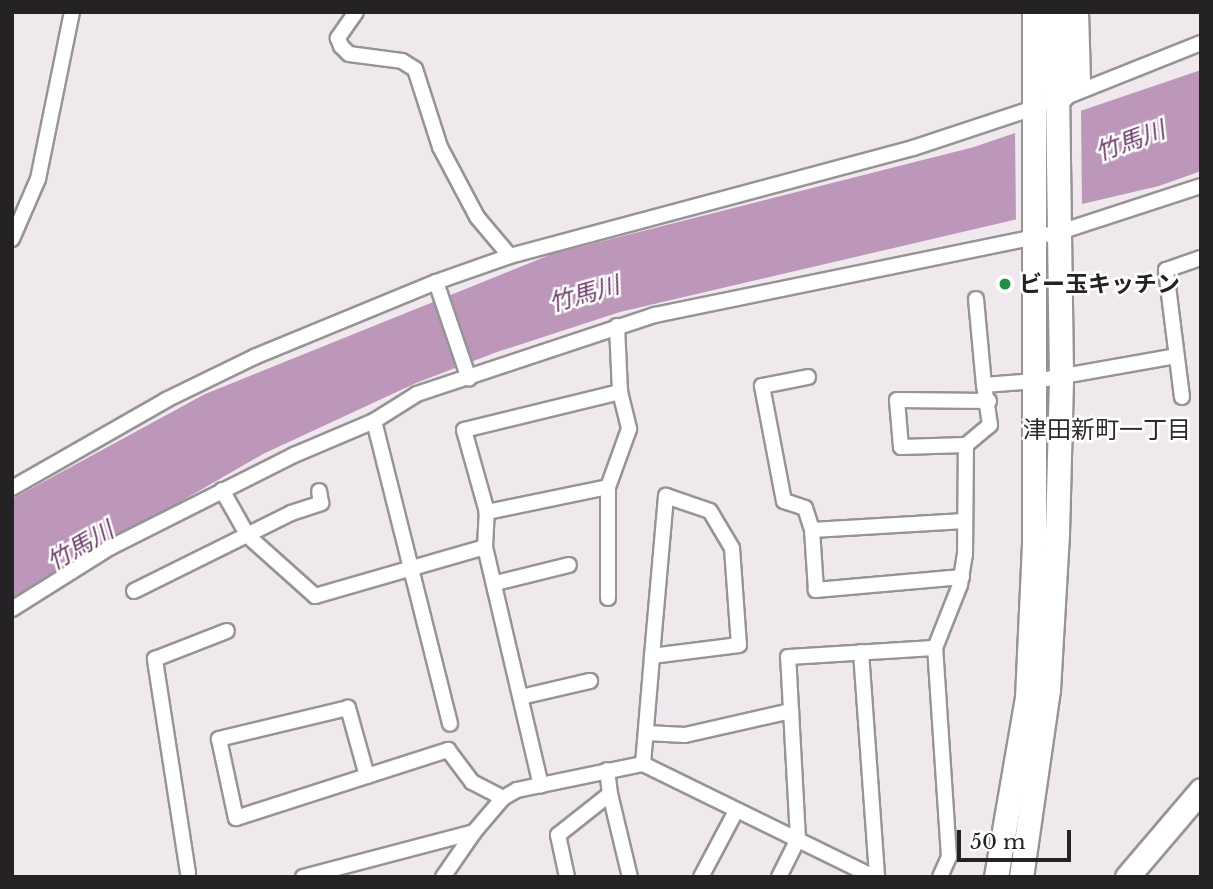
<!DOCTYPE html>
<html>
<head>
<meta charset="utf-8">
<style>
	body { margin:0 }
	#map { position:relative; width:1213px; height:889px; overflow:hidden; background:#efe9ee; font-family:"Libre Baskerville","Noto Sans JP",serif }
	div>[style] { position:absolute }
	.water>* { inset:0; background:#bd97b9 }
	.pier>* { inset:0; background:#efe9ee }
	.roads { filter:drop-shadow(2px 0 #989397) drop-shadow(-2px 0 #989397) drop-shadow(0 2px #989397) drop-shadow(0 -2px #989397) }
	.minor>* { height:14px; margin:-7px; padding:0 7px; transform-origin:7px; border-radius:7px; background:#fff }
	.primary>* { height:23px; margin:-11.5px; padding:0 11.5px; transform-origin:11.5px; border-radius:11.5px; background:#fff }
	.dots>* { width:19px; height:19px; translate:-50% -50%; box-sizing:border-box; border:4px solid #fff; border-radius:50% }
	span { translate:-50% -50%; white-space:nowrap; text-align:center; line-height:1.15; -webkit-text-stroke:5px #fff; paint-order:stroke }
	.poi-label { font-size:23px; color:#242224; font-weight:700 }
	.left { translate:0 -50%; text-align:left }
	.water-label { font-size:24px; color:#6c3a68; font-style:italic }
	.neighbourhood-label { font-size:24px; color:#2d292c }
	.frame { position:absolute; inset:0; border:14px solid #242224; pointer-events:none }
	.scale { position:absolute; left:957px; top:830px; width:114px; height:32px; box-sizing:border-box; border:4px solid #242224; border-top:0; padding-left:9px; font-size:21px; line-height:24px; white-space:nowrap; color:#242224; -webkit-text-stroke:5px #fff; paint-order:stroke }
</style>
</head>
<body>
<div id="map">
	<div class="water">
		<i style="clip-path:polygon(1201px 70px,1201px 171px,1159px 186px,620px 312px,497px 352px,416px 383px,263px 454px,12px 599px,12px 499px,205px 394px,552px 254px,974px 147px)"></i>
	</div>
	<div class="pier">
		<i style="clip-path:polygon(1081px 109px,1082px 207px,1016px 223px,1015px 130px)"></i>
	</div>
	<div class="roads">
		<div class="minor">
			<i style="left:356px;top:12px;width:32px;rotate:125deg"></i>
			<i style="left:338px;top:38px;width:9px;rotate:69deg"></i>
			<i style="left:341px;top:46px;width:11px;rotate:45deg"></i>
			<i style="left:349px;top:54px;width:53px;rotate:7.5deg"></i>
			<i style="left:402px;top:61px;width:15px;rotate:32deg"></i>
			<i style="left:415px;top:69px;width:82px;rotate:72.2deg"></i>
			<i style="left:440px;top:147px;width:79px;rotate:62.1deg"></i>
			<i style="left:477px;top:217px;width:51px;rotate:49.8deg"></i>
			<i style="left:1066px;top:97px;width:145px;rotate:-21.8deg"></i>
			<i style="left:12px;top:239px;width:65px;rotate:-66.6deg"></i>
			<i style="left:38px;top:179px;width:170px;rotate:-78.5deg"></i>
			<i style="left:436px;top:282px;width:102px;rotate:71.2deg"></i>
			<i style="left:976px;top:299px;width:86px;rotate:84.7deg"></i>
			<i style="left:617px;top:326px;width:66px;rotate:87.4deg"></i>
			<i style="left:808px;top:377px;width:47px;rotate:168.9deg"></i>
			<i style="left:762px;top:386px;width:117px;rotate:79.2deg"></i>
			<i style="left:784px;top:501px;width:22px;rotate:18deg"></i>
			<i style="left:805px;top:508px;width:23px;rotate:72deg"></i>
			<i style="left:1182px;top:397px;width:128px;rotate:-97.2deg"></i>
			<i style="left:1166px;top:270px;width:37px;rotate:-19deg"></i>
			<i style="left:374px;top:421px;width:312px;rotate:75.9deg"></i>
			<i style="left:966px;top:445px;width:65px;rotate:178.2deg"></i>
			<i style="left:901px;top:447px;width:47px;rotate:-94.9deg"></i>
			<i style="left:897px;top:400px;width:92px;rotate:0.6deg"></i>
			<i style="left:12px;top:488px;width:177px;rotate:-29.7deg"></i>
			<i style="left:166px;top:400px;width:98px;rotate:-26deg"></i>
			<i style="left:254px;top:357px;width:197px;rotate:-22.4deg"></i>
			<i style="left:436px;top:282px;width:78px;rotate:-19.4deg"></i>
			<i style="left:510px;top:256px;width:417px;rotate:-15deg"></i>
			<i style="left:913px;top:148px;width:134px;rotate:-18.3deg"></i>
			<i style="left:222px;top:490px;width:53px;rotate:60.5deg"></i>
			<i style="left:248px;top:536px;width:90px;rotate:41.8deg"></i>
			<i style="left:315px;top:596px;width:177px;rotate:-16.1deg"></i>
			<i style="left:485px;top:547px;width:245px;rotate:76.8deg"></i>
			<i style="left:666px;top:496px;width:46px;rotate:18.8deg"></i>
			<i style="left:710px;top:511px;width:43px;rotate:59.3deg"></i>
			<i style="left:732px;top:548px;width:97px;rotate:85.9deg"></i>
			<i style="left:739px;top:645px;width:88px;rotate:172.8deg"></i>
			<i style="left:652px;top:656px;width:161px;rotate:-85deg"></i>
			<i style="left:485px;top:547px;width:35px;rotate:-87deg"></i>
			<i style="left:487px;top:512px;width:85px;rotate:-105.7deg"></i>
			<i style="left:464px;top:430px;width:161px;rotate:-13.7deg"></i>
			<i style="left:620px;top:392px;width:38px;rotate:76deg"></i>
			<i style="left:629px;top:429px;width:62px;rotate:109.9deg"></i>
			<i style="left:608px;top:487px;width:124px;rotate:168.3deg"></i>
			<i style="left:962px;top:577px;width:147px;rotate:174.9deg"></i>
			<i style="left:816px;top:590px;width:60px;rotate:-93.8deg"></i>
			<i style="left:812px;top:530px;width:153px;rotate:-3.4deg"></i>
			<i style="left:496px;top:583px;width:75px;rotate:-13.9deg"></i>
			<i style="left:134px;top:591px;width:175px;rotate:-26.4deg"></i>
			<i style="left:291px;top:513px;width:32px;rotate:-18deg"></i>
			<i style="left:321px;top:503px;width:12px;rotate:-99deg"></i>
			<i style="left:608px;top:598px;width:111px;rotate:-90deg"></i>
			<i style="left:12px;top:609px;width:117px;rotate:-32.1deg"></i>
			<i style="left:111px;top:547px;width:205px;rotate:-26.7deg"></i>
			<i style="left:294px;top:455px;width:87px;rotate:-23deg"></i>
			<i style="left:374px;top:421px;width:51px;rotate:-32.1deg"></i>
			<i style="left:417px;top:394px;width:251px;rotate:-18.4deg"></i>
			<i style="left:655px;top:315px;width:413px;rotate:-11.6deg"></i>
			<i style="left:1060px;top:232px;width:148px;rotate:-18.1deg"></i>
			<i style="left:861px;top:652px;width:226px;rotate:85.9deg"></i>
			<i style="left:521px;top:697px;width:71px;rotate:-13.1deg"></i>
			<i style="left:646px;top:733px;width:39px;rotate:3deg"></i>
			<i style="left:685px;top:735px;width:109px;rotate:-12.8deg"></i>
			<i style="left:643px;top:764px;width:108px;rotate:-85.2deg"></i>
			<i style="left:367px;top:776px;width:71px;rotate:-105.6deg"></i>
			<i style="left:348px;top:708px;width:133px;rotate:166.5deg"></i>
			<i style="left:219px;top:739px;width:81px;rotate:77.9deg"></i>
			<i style="left:236px;top:818px;width:223px;rotate:-17.8deg"></i>
			<i style="left:448px;top:750px;width:40px;rotate:53deg"></i>
			<i style="left:472px;top:782px;width:35px;rotate:27deg"></i>
			<i style="left:610px;top:794px;width:85px;rotate:76.5deg"></i>
			<i style="left:188px;top:873px;width:217px;rotate:-98.8deg"></i>
			<i style="left:155px;top:659px;width:77px;rotate:-21.3deg"></i>
			<i style="left:303px;top:877px;width:177px;rotate:-14.7deg"></i>
			<i style="left:443px;top:877px;width:55px;rotate:-55.4deg"></i>
			<i style="left:474px;top:832px;width:45px;rotate:-49.5deg"></i>
			<i style="left:503px;top:798px;width:16px;rotate:-30deg"></i>
			<i style="left:517px;top:790px;width:129px;rotate:-11.7deg"></i>
			<i style="left:643px;top:764px;width:257px;rotate:26.1deg"></i>
			<i style="left:567px;top:877px;width:43px;rotate:-102.1deg"></i>
			<i style="left:558px;top:835px;width:66px;rotate:-38.3deg"></i>
			<i style="left:610px;top:794px;width:24px;rotate:-97deg"></i>
			<i style="left:701px;top:877px;width:75px;rotate:-62.1deg"></i>
			<i style="left:779px;top:877px;width:42px;rotate:-63.4deg"></i>
			<i style="left:798px;top:839px;width:182px;rotate:-93.1deg"></i>
			<i style="left:788px;top:657px;width:147px;rotate:-3.5deg"></i>
			<i style="left:940px;top:877px;width:22px;rotate:-66deg"></i>
			<i style="left:949px;top:857px;width:209px;rotate:-93.8deg"></i>
			<i style="left:935px;top:648px;width:68px;rotate:-68.4deg"></i>
			<i style="left:960px;top:585px;width:30px;rotate:-81deg"></i>
			<i style="left:965px;top:555px;width:110px;rotate:-89.5deg"></i>
			<i style="left:966px;top:445px;width:31px;rotate:-40deg"></i>
			<i style="left:990px;top:425px;width:40px;rotate:-98.5deg"></i>
			<i style="left:984px;top:385px;width:52px;rotate:-4.4deg"></i>
			<i style="left:1036px;top:381px;width:142px;rotate:-10.1deg"></i>
		</div>
		<div class="primary">
			<i style="left:1056px;top:101px;width:31px;rotate:-45deg"></i>
			<i style="left:1078px;top:79px;width:67px;rotate:-91.7deg"></i>
			<i style="left:996px;top:877px;width:182px;rotate:-80.2deg"></i>
			<i style="left:1027px;top:698px;width:157px;rotate:-87.4deg"></i>
			<i style="left:1034px;top:541px;width:529px;rotate:-90deg"></i>
			<i style="left:1021px;top:877px;width:189px;rotate:-81.8deg"></i>
			<i style="left:1048px;top:690px;width:157px;rotate:-86.7deg"></i>
			<i style="left:1057px;top:533px;width:158px;rotate:-88.5deg"></i>
			<i style="left:1061px;top:375px;width:363px;rotate:-90.8deg"></i>
			<i style="left:1127px;top:877px;width:114px;rotate:-49.6deg"></i>
		</div>
	</div>
	<div class="dots">
		<i style="left:1005px;top:284px;background:#218f48"></i>
	</div>
	<div class="poi-label">
		<span class="left" style="left:1019px;top:284px">ビー玉キッチン</span>
	</div>
	<div class="water-label">
		<span style="left:1130px;top:141px;rotate:-20deg">竹馬川</span>
		<span style="left:584px;top:294px;rotate:-16deg">竹馬川</span>
		<span style="left:80px;top:546px;rotate:-30deg">竹馬川</span>
	</div>
	<div class="neighbourhood-label">
		<span style="left:1107px;top:430px">津田新町一丁目</span>
	</div>
	<div class="frame"></div>
	<div class="scale">50 m</div>
</div>
</body>
</html>
